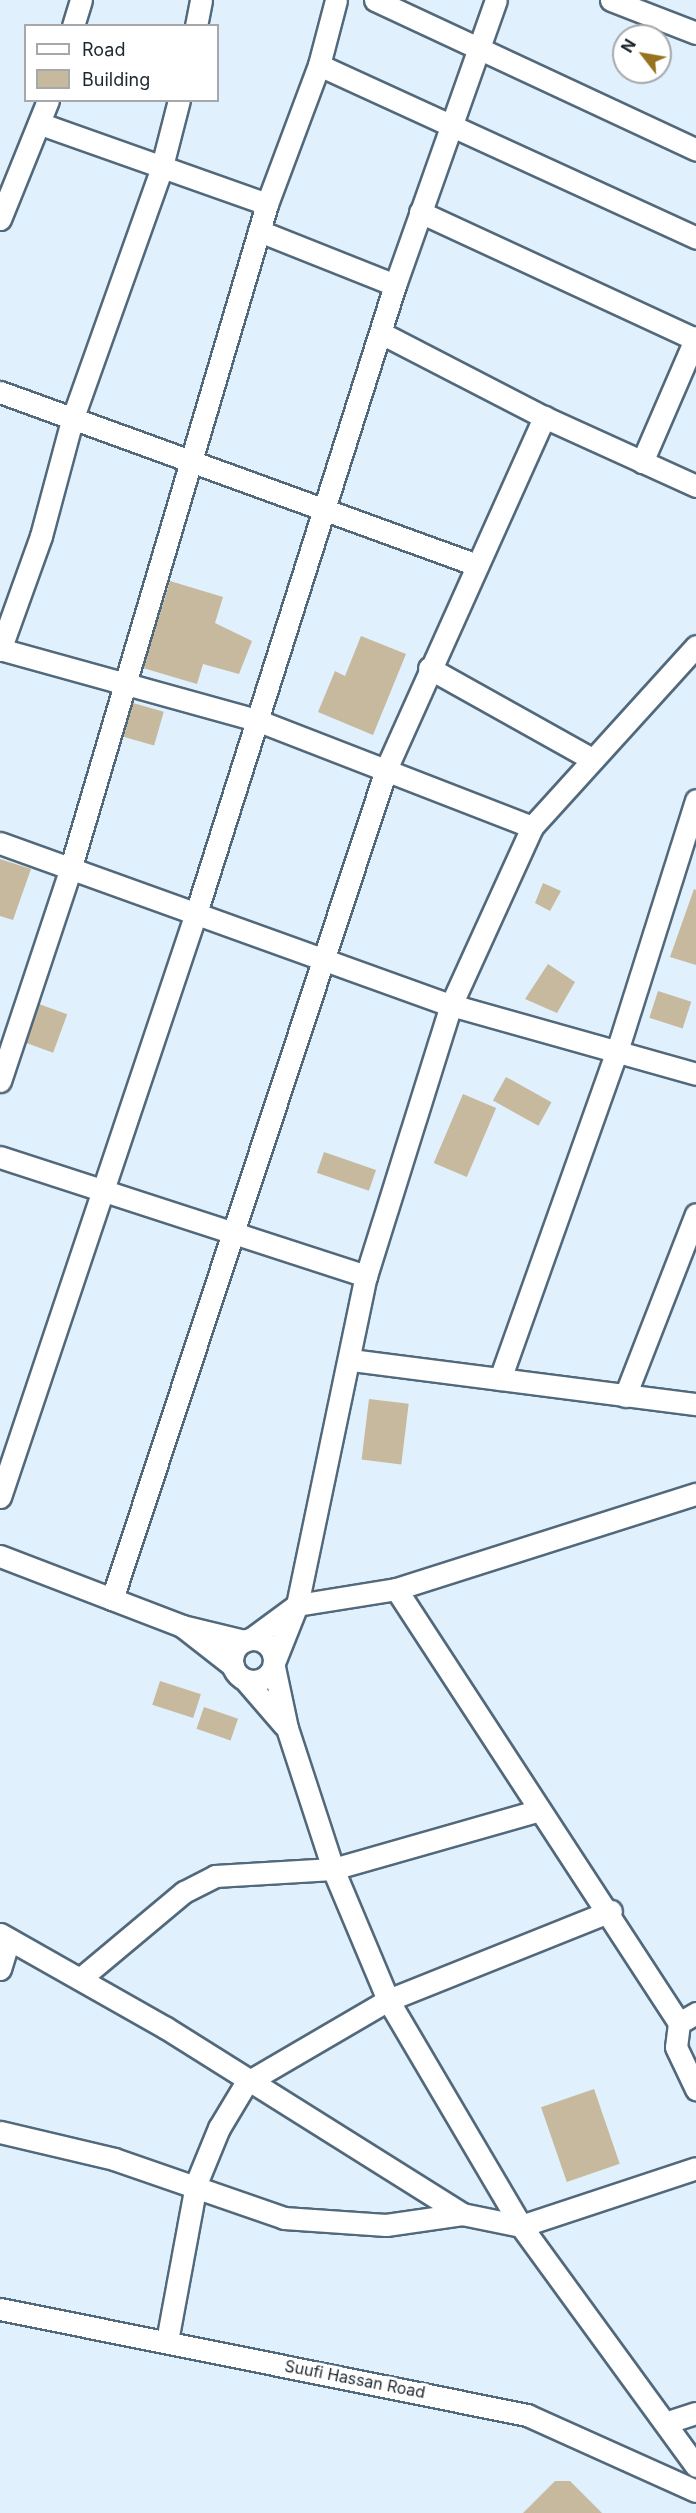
<!DOCTYPE html>
<html>
<head>
<meta charset="utf-8">
<style>
	body { margin:0 }
	#map { position:relative; width:696px; height:2513px; overflow:hidden; background:#e0f0fd; font-family:Inter,sans-serif }
	div>[style] { position:absolute }
	.building>* { inset:0; background:#c7b99d; transform-origin:0 0 }
	.roads { filter:drop-shadow(2px 0 #52697c) drop-shadow(-2px 0 #52697c) drop-shadow(0 2px #52697c) drop-shadow(0 -2px #52697c) }
	.minor>* { height:21px; margin:-10.5px; padding:0 10.5px; transform-origin:10.5px; border-radius:10.5px; background:#fff }
	.minor>.ring { margin:-10.5px; padding:0; box-sizing:content-box; background:none; border:21px solid #fff; border-radius:50% }
	span { translate:-50% -50%; white-space:nowrap; text-align:center; line-height:1.15; -webkit-text-stroke:6px #fff; paint-order:stroke }
	.street-label { font-size:16px; color:#1d272f }
	.legend { position:absolute; left:24px; top:24px; width:195px; height:78px; box-sizing:border-box; background:#fff; border:2px solid #a5a9ac; margin:0; padding:8px 10px; list-style:none; font-size:18px; color:#1d272f }
	.legend li { display:flex; align-items:center; gap:12px; height:30px }
	.legend b { width:30px; border:2px solid #a5a9ac }
	.north { position:absolute; left:612px; top:24px; width:60px; height:60px; box-sizing:border-box; background:#fff; border:2px solid #a5a9ac; border-radius:50%; rotate:301deg; font-size:16px; font-weight:700; line-height:24px; text-align:center; color:#1d272f }
	.north::after { content:''; display:block; margin:auto; width:21px; height:27px; background:#96731c; clip-path:polygon(50% 0,100% 100%,50% 72%,0 100%) }
</style>
</head>
<body>
<div id="map">
	<div class="building">
		<i style="clip-path:polygon(170px 581px,223px 597px,215px 623px,252px 641px,239px 674px,203px 664px,197px 684px,143px 668px)"></i>
		<i style="clip-path:polygon(361px 636px,406px 654px,373px 735px,318px 712px,335px 671px,345px 676px)"></i>
		<i style="left:133px;top:703px;width:32px;height:35px;rotate:16deg"></i>
		<i style="clip-path:polygon(0 859px,31px 869px,13px 920px,0 916px)"></i>
		<i style="clip-path:polygon(543px 883px,561px 891px,550px 911px,535px 903px)"></i>
		<i style="clip-path:polygon(694px 889px,696px 890px,696px 965px,670px 957px)"></i>
		<i style="clip-path:polygon(548px 964px,575px 982px,557px 1013px,525px 999px)"></i>
		<i style="left:658px;top:991px;width:35px;height:28px;rotate:18deg"></i>
		<i style="left:39px;top:1004px;width:30px;height:41px;rotate:20deg"></i>
		<i style="left:506px;top:1077px;width:52px;height:27px;rotate:29deg"></i>
		<i style="left:463px;top:1094px;width:36px;height:75px;rotate:23deg"></i>
		<i style="left:324px;top:1152px;width:55px;height:22px;rotate:19deg"></i>
		<i style="left:369px;top:1399px;width:40px;height:61px;rotate:7deg"></i>
		<i style="left:160px;top:1681px;width:43px;height:25px;rotate:18deg"></i>
		<i style="left:204px;top:1707px;width:36px;height:23px;rotate:19deg"></i>
		<i style="left:594px;top:2089px;width:79px;height:56px;rotate:71deg"></i>
		<i style="clip-path:polygon(555px 2481px,570px 2481px,602px 2513px,523px 2513px)"></i>
	</div>
	<div class="roads">
		<div class="minor">
			<i style="left:375px;top:0;width:354px;rotate:25deg"></i>
			<i style="left:611px;top:0;width:91px;rotate:21.2deg"></i>
			<i style="left:73px;top:26px;width:27px;rotate:-73deg"></i>
			<i style="left:196px;top:26px;width:26px;rotate:-79deg"></i>
			<i style="left:319px;top:65px;width:415px;rotate:24.6deg"></i>
			<i style="left:41px;top:124px;width:240px;rotate:19.5deg"></i>
			<i style="left:420px;top:212px;width:303px;rotate:24.8deg"></i>
			<i style="left:0;top:219px;width:128px;rotate:-68deg"></i>
			<i style="left:259px;top:231px;width:146px;rotate:21.7deg"></i>
			<i style="left:381px;top:333px;width:183px;rotate:27.3deg"></i>
			<i style="left:544px;top:417px;width:167px;rotate:24.4deg"></i>
			<i style="left:0;top:392px;width:504px;rotate:19.94deg"></i>
			<i style="left:642px;top:462px;width:136px;rotate:-66.6deg"></i>
			<i style="left:0;top:649px;width:269px;rotate:15.5deg"></i>
			<i style="left:259px;top:721px;width:293px;rotate:21.2deg"></i>
			<i style="left:0;top:650px;width:121px;rotate:-70.2deg"></i>
			<i style="left:41px;top:536px;width:120px;rotate:-75deg"></i>
			<i style="left:72px;top:420px;width:265px;rotate:-70.4deg"></i>
			<i style="left:161px;top:170px;width:72px;rotate:-75.6deg"></i>
			<i style="left:429px;top:668px;width:184px;rotate:29.2deg"></i>
			<i style="left:0;top:843px;width:479px;rotate:19.8deg"></i>
			<i style="left:451px;top:1005px;width:255px;rotate:15.7deg"></i>
			<i style="left:0;top:1081px;width:222px;rotate:-71.6deg"></i>
			<i style="left:70px;top:870px;width:695px;rotate:-73.52deg"></i>
			<i style="left:267px;top:204px;width:148px;rotate:-69.5deg"></i>
			<i style="left:319px;top:65px;width:67px;rotate:-75.3deg"></i>
			<i style="left:0;top:1157px;width:385px;rotate:18deg"></i>
			<i style="left:351px;top:1360px;width:348px;rotate:7.3deg"></i>
			<i style="left:500px;top:1379px;width:348px;rotate:-70.4deg"></i>
			<i style="left:617px;top:1051px;width:263px;rotate:-72.5deg"></i>
			<i style="left:625px;top:1396px;width:195px;rotate:-68.7deg"></i>
			<i style="left:0;top:1497px;width:619px;rotate:-71.45deg"></i>
			<i style="left:197px;top:910px;width:656px;rotate:-72.42deg"></i>
			<i style="left:395px;top:285px;width:302px;rotate:-70.5deg"></i>
			<i style="left:0;top:1556px;width:195px;rotate:21deg"></i>
			<i style="left:182px;top:1626px;width:64px;rotate:13.6deg"></i>
			<i style="left:396px;top:1589px;width:518px;rotate:56.89deg"></i>
			<i style="left:679px;top:2023px;width:24px;rotate:97deg"></i>
			<i style="left:676px;top:2047px;width:47px;rotate:64.5deg"></i>
			<i style="left:112px;top:1599px;width:876px;rotate:-71.71deg"></i>
			<i style="left:387px;top:767px;width:384px;rotate:-65.8deg"></i>
			<i style="left:182px;top:1626px;width:65px;rotate:38.1deg"></i>
			<i class="ring" style="left:232px;top:1639px;width:21px;height:21px"></i>
			<i style="left:251px;top:1639px;width:57px;rotate:-36.5deg"></i>
			<i style="left:297px;top:1605px;width:100px;rotate:-9.2deg"></i>
			<i style="left:396px;top:1589px;width:315px;rotate:-17.6deg"></i>
			<i style="left:275px;top:1660px;width:59px;rotate:-68.2deg"></i>
			<i style="left:297px;top:1605px;width:336px;rotate:-78.2deg"></i>
			<i style="left:366px;top:1276px;width:284px;rotate:-72.6deg"></i>
			<i style="left:451px;top:1005px;width:196px;rotate:-65.5deg"></i>
			<i style="left:532px;top:827px;width:244px;rotate:-47.8deg"></i>
			<i style="left:274px;top:1667px;width:62px;rotate:78deg"></i>
			<i style="left:287px;top:1728px;width:148px;rotate:71.9deg"></i>
			<i style="left:333px;top:1869px;width:142px;rotate:67.2deg"></i>
			<i style="left:388px;top:2000px;width:262px;rotate:59.5deg"></i>
			<i style="left:521px;top:2226px;width:297px;rotate:53.9deg"></i>
			<i style="left:245px;top:1680px;width:60px;rotate:49.1deg"></i>
			<i style="left:0;top:1934px;width:191px;rotate:29.5deg"></i>
			<i style="left:166px;top:2028px;width:350px;rotate:32.1deg"></i>
			<i style="left:462px;top:2214px;width:60px;rotate:11.5deg"></i>
			<i style="left:521px;top:2226px;width:184px;rotate:-18.3deg"></i>
			<i style="left:0;top:1969px;width:31px;rotate:-73deg"></i>
			<i style="left:81px;top:1978px;width:134px;rotate:-39.9deg"></i>
			<i style="left:184px;top:1892px;width:35px;rotate:-27deg"></i>
			<i style="left:215px;top:1876px;width:118px;rotate:-3.4deg"></i>
			<i style="left:333px;top:1869px;width:212px;rotate:-15.9deg"></i>
			<i style="left:679px;top:2023px;width:20px;rotate:-30deg"></i>
			<i style="left:0;top:2132px;width:117px;rotate:13.3deg"></i>
			<i style="left:114px;top:2159px;width:180px;rotate:19.1deg"></i>
			<i style="left:284px;top:2218px;width:102px;rotate:3.9deg"></i>
			<i style="left:386px;top:2225px;width:77px;rotate:-8.2deg"></i>
			<i style="left:0;top:2309px;width:538px;rotate:11.37deg"></i>
			<i style="left:527px;top:2415px;width:185px;rotate:24.2deg"></i>
			<i style="left:167px;top:2341px;width:160px;rotate:-79.5deg"></i>
			<i style="left:196px;top:2184px;width:61px;rotate:-67.7deg"></i>
			<i style="left:219px;top:2128px;width:52px;rotate:-59deg"></i>
			<i style="left:246px;top:2083px;width:164px;rotate:-30.3deg"></i>
			<i style="left:388px;top:2000px;width:240px;rotate:-21.8deg"></i>
			<i style="left:668px;top:2422px;width:29px;rotate:-18deg"></i>
		</div>
	</div>
	<div class="street-label">
		<span style="left:355px;top:2379px;rotate:11deg">Suufi Hassan Road</span>
	</div>
	<ul class="legend">
	<li><b style="height:8px;background:#fff"></b>Road</li>
	<li><b style="height:16px;background:#c7b99d"></b>Building</li>
	</ul>
	<div class="north">N</div>
</div>
</body>
</html>
